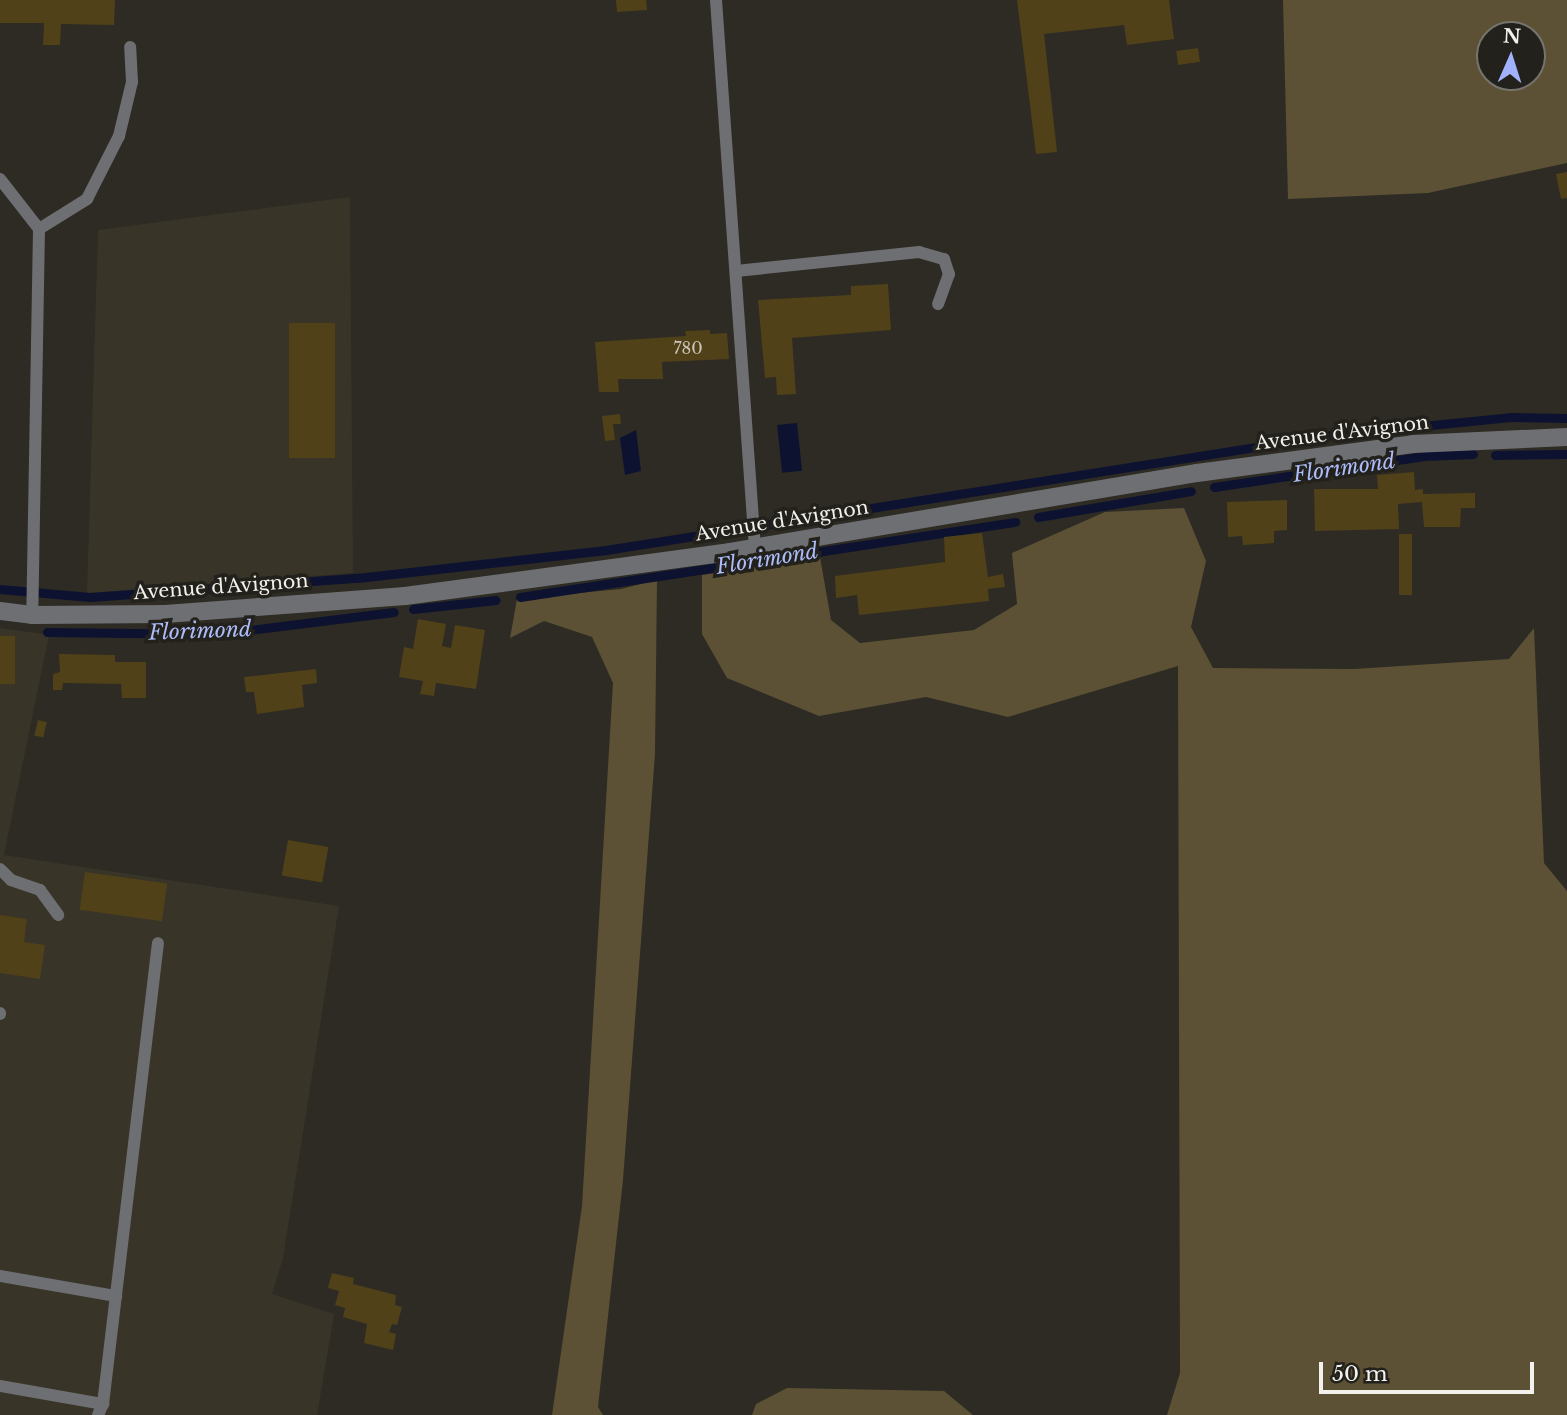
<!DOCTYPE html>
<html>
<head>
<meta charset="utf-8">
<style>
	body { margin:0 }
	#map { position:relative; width:1567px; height:1415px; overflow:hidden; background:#2d2b24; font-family:"Libre Baskerville",serif }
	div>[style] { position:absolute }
	.built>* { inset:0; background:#383428 }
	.green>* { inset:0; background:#5c5134 }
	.water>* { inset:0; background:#0e1231; transform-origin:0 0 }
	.stream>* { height:9px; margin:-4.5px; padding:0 4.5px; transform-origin:4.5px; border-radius:4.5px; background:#0e1231 }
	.building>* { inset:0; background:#504119; transform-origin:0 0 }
	.lane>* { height:12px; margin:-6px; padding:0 6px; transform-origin:6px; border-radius:6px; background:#6e6f72 }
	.street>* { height:18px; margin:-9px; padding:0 9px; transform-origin:9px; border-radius:9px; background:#6e6f72 }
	span { translate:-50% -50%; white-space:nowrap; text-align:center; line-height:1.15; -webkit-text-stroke:7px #23211b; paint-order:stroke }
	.number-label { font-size:16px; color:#cac5b8 }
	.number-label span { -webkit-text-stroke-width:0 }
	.street-label { font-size:19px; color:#f2f1ed }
	.water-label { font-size:21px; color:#adbcfa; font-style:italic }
	.north { position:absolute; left:1476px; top:21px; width:70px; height:70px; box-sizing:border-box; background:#23211b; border:2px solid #76746f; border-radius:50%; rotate:3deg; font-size:19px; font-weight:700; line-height:28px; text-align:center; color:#f2f1ed }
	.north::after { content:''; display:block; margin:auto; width:24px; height:32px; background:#a1b2fd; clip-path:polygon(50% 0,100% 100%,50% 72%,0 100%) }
	.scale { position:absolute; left:1319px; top:1362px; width:215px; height:32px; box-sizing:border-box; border:4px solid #f2f1ed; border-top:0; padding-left:9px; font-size:21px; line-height:24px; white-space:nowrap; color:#f2f1ed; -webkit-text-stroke:5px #23211b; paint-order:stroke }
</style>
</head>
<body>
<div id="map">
	<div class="built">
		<i style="clip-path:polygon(350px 197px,353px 573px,87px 593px,98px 230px)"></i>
		<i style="clip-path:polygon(0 628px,49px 635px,4px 855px,339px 906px,283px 1258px,272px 1294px,334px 1314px,317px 1415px,0 1415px)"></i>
	</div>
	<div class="green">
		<i style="clip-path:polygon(evenodd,1283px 0,1567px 0,1567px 163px,1428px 193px,1288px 199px,1283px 0,1490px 35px,1532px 35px,1532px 77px,1490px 77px,1490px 35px)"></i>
		<i style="clip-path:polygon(1184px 508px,1206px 561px,1191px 627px,1213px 668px,1354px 669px,1509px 659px,1534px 628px,1544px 863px,1567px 891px,1567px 1415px,1167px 1415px,1180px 1373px,1178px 666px,1008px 717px,926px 697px,819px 716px,727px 678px,702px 634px,702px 575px,820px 557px,831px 620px,860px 643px,974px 630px,1017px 604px,1012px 553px,1105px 512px)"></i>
		<i style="clip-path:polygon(657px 580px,655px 754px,623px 1180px,598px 1407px,603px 1415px,552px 1415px,582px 1206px,613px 683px,592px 637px,544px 621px,510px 638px,517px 599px,621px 589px)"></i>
		<i style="clip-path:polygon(787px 1388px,944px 1391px,973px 1415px,752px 1415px,756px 1404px)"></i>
	</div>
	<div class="water">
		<i style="left:797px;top:423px;width:48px;height:20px;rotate:84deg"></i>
		<i style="clip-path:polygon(636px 430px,641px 471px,625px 475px,620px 438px)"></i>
	</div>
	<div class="stream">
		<i style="left:1495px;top:455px;width:72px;rotate:-0.8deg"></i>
		<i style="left:1214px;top:487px;width:211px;rotate:-8.4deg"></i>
		<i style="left:1423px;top:456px;width:50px;rotate:-2.3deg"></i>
		<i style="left:1038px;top:517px;width:155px;rotate:-9.6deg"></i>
		<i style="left:0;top:589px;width:90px;rotate:5.1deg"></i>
		<i style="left:90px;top:597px;width:268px;rotate:-4.1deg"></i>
		<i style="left:357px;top:578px;width:251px;rotate:-6.4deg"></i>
		<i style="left:606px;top:550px;width:734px;rotate:-9.01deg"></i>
		<i style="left:1331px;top:435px;width:180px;rotate:-5.7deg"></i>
		<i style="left:1510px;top:417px;width:57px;rotate:1deg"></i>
		<i style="left:520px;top:597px;width:501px;rotate:-8.62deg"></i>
		<i style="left:413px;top:609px;width:83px;rotate:-6.2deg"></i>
		<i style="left:47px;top:632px;width:170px;rotate:0.7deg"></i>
		<i style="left:217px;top:634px;width:178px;rotate:-7.1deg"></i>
	</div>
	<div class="building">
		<i style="clip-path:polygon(0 0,115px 0,114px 25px,61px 24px,60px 45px,43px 45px,44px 23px,0 23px)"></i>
		<i style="clip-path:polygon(616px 0,646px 0,647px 10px,617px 12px)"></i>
		<i style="clip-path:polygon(1017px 0,1169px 0,1174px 39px,1127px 45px,1124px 25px,1044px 34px,1057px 152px,1036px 154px)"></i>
		<i style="left:1198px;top:48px;width:14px;height:22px;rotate:82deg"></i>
		<i style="clip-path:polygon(1567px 172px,1567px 198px,1561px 199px,1556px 174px)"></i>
		<i style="clip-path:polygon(888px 284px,891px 330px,792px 338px,796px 394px,777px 395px,776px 377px,765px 378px,758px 300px,851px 295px,851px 286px)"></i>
		<i style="left:335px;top:323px;width:135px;height:46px;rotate:90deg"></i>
		<i style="clip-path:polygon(710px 330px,710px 334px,727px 333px,729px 359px,662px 362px,663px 379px,618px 379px,619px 392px,599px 392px,595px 342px,686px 336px,685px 331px)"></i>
		<i style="clip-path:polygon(620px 414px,621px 424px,613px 424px,615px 440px,605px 441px,602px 416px)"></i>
		<i style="clip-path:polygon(1414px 472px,1415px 490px,1423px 489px,1423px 494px,1475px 493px,1475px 508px,1461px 508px,1460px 527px,1424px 527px,1422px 502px,1398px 504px,1399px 529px,1315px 531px,1314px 489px,1378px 489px,1377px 475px)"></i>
		<i style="clip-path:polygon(1287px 500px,1287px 530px,1274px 531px,1274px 543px,1243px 545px,1242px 536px,1228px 537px,1227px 502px)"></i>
		<i style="clip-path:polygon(982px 533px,988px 577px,1003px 574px,1005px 587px,988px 589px,989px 601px,859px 615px,857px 595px,836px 598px,835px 576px,945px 562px,944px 537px)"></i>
		<i style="left:1399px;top:534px;width:13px;height:61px"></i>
		<i style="clip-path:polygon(418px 619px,446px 624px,442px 646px,451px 648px,455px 625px,485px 630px,476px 689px,436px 683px,434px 696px,420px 694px,423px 681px,399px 677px,404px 647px,413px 649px)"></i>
		<i style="left:0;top:636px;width:15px;height:48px"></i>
		<i style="clip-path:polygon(59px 654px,115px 655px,115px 662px,146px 662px,146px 698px,122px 698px,121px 684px,63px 683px,62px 690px,53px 690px,53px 674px,60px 672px)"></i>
		<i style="clip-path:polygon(316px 669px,317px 683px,302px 685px,304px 707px,257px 714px,254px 692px,246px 692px,244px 677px)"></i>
		<i style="left:38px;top:720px;width:9px;height:16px;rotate:13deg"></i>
		<i style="left:288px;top:840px;width:41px;height:36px;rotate:10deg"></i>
		<i style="left:85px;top:872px;width:83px;height:38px;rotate:8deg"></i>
		<i style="clip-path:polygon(0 915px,27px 919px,24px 942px,45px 945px,40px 979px,0 973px)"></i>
		<i style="clip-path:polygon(332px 1273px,354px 1278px,353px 1284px,396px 1295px,395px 1305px,402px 1307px,397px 1325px,392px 1324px,389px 1332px,396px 1334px,393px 1350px,364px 1343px,367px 1324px,343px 1317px,345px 1308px,335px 1305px,339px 1291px,328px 1288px)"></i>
	</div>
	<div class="lane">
		<i style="left:716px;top:0;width:549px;rotate:85.93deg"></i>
		<i style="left:0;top:179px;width:63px;rotate:52deg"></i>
		<i style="left:39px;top:229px;width:386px;rotate:91deg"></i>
		<i style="left:39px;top:229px;width:57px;rotate:-32deg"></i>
		<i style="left:87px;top:199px;width:71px;rotate:-63.1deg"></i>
		<i style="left:119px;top:136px;width:56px;rotate:-76.5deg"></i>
		<i style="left:132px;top:82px;width:35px;rotate:-93deg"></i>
		<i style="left:736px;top:271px;width:184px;rotate:-5.9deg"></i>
		<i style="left:919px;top:252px;width:26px;rotate:16deg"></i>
		<i style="left:944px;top:259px;width:16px;rotate:72deg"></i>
		<i style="left:949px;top:274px;width:32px;rotate:110deg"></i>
		<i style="left:0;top:869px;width:16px;rotate:45deg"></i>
		<i style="left:11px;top:880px;width:31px;rotate:19deg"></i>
		<i style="left:40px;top:890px;width:31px;rotate:54deg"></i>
		<i style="left:0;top:1014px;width:1px;rotate:-90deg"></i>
		<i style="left:0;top:1276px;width:118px;rotate:9.8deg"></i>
		<i style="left:0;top:1386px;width:105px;rotate:9.9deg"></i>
		<i style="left:98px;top:1415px;width:12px;rotate:-66deg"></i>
		<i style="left:103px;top:1404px;width:464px;rotate:-83.2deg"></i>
	</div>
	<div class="street">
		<i style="left:0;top:611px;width:32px;rotate:7deg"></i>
		<i style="left:32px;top:615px;width:133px;rotate:-0.4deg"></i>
		<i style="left:165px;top:614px;width:241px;rotate:-4.3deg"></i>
		<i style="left:405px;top:596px;width:327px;rotate:-7.7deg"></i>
		<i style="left:729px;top:552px;width:475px;rotate:-9.6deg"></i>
		<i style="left:1197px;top:473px;width:218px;rotate:-7.6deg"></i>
		<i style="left:1413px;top:444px;width:154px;rotate:-2.6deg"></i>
	</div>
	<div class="number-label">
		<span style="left:688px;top:348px">780</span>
	</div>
	<div class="street-label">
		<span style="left:1342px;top:433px;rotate:-7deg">Avenue d'Avignon</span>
		<span style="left:782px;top:521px;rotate:-9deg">Avenue d'Avignon</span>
		<span style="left:221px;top:587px;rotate:-4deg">Avenue d'Avignon</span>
	</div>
	<div class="water-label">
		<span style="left:1344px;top:468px;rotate:-8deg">Florimond</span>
		<span style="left:767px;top:559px;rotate:-9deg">Florimond</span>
		<span style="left:200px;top:631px;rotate:-2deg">Florimond</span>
	</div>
	<div class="north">N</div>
	<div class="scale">50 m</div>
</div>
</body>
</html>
